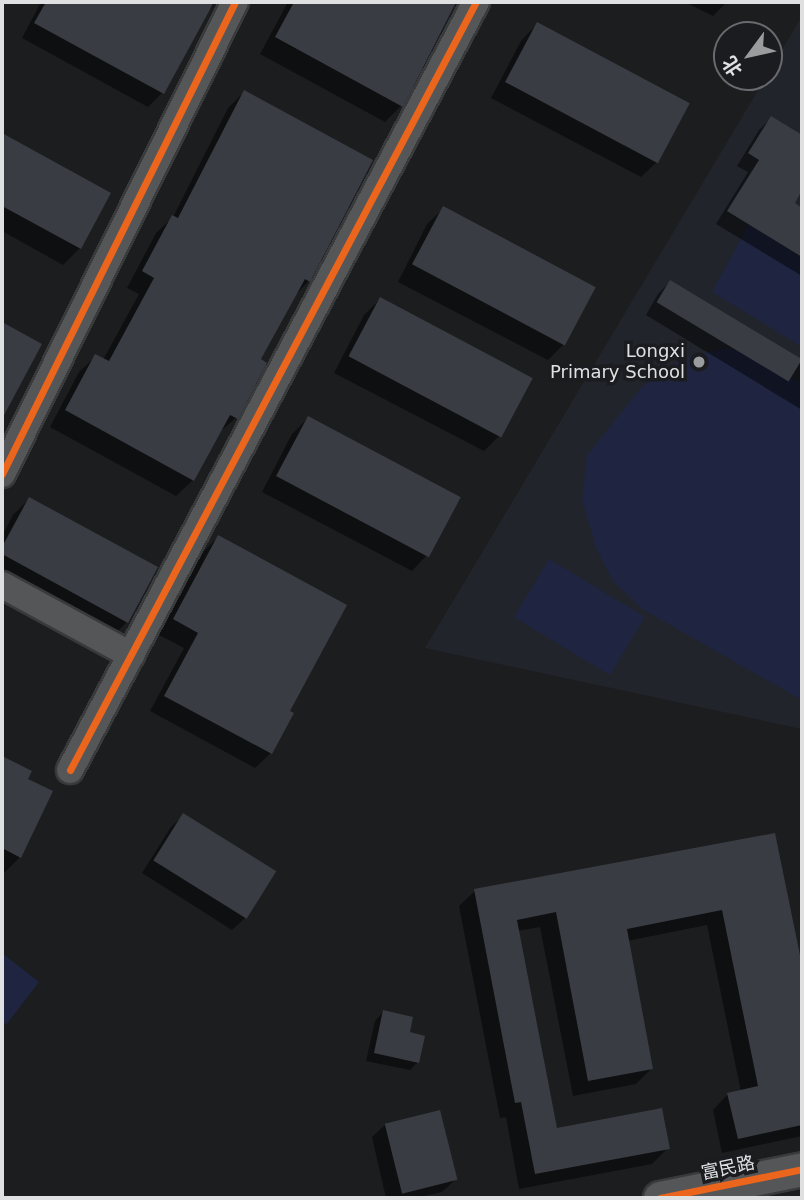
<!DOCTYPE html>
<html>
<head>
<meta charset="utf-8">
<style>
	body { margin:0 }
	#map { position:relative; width:804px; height:1200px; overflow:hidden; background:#1c1d1f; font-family:"DejaVu Sans","Noto Sans SC",sans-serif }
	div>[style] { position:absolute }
	.built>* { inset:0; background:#22242c }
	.green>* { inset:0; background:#1f2540; transform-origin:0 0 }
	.shadow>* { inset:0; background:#0007 }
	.building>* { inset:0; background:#3a3c44; transform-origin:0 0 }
	.roads { filter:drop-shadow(2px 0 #393a3c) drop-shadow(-2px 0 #393a3c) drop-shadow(0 2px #393a3c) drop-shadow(0 -2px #393a3c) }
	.minor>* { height:26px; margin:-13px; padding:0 13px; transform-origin:13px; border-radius:13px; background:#555657 }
	.tertiary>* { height:33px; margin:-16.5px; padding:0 16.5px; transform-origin:16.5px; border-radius:16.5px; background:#555657 }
	.cycleway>* { height:7px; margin:-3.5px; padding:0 3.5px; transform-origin:3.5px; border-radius:3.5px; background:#eb651d }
	.dots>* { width:19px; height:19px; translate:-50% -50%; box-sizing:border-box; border:4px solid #1b1c20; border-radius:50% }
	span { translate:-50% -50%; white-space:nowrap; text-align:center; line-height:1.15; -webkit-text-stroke:7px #1b1c20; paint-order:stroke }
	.poi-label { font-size:18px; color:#dfe0e2 }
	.right { translate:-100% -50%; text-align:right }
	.street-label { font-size:18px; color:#dfe0e2 }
	.frame { position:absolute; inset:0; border:4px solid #dfe0e2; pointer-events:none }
	.north { position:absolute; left:713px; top:21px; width:70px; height:70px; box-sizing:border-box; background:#1b1c20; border:2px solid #696a6e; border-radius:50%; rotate:237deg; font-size:19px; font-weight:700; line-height:28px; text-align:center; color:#dfe0e2 }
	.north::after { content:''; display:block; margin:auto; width:24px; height:32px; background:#9b9c9e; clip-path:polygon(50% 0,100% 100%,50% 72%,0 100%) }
</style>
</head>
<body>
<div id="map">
	<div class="built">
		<i style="clip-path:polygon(802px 16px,802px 729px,425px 648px,766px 77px,769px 77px,769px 72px)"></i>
	</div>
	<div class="green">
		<i style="clip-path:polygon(749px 224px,802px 258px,802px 347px,712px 292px)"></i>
		<i style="clip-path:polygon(727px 348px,754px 354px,802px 384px,802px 700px,642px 609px,613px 581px,596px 548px,582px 500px,587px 455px,641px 388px,683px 358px)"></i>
		<i style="left:549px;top:559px;width:112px;height:68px;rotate:31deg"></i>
		<i style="clip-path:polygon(2px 953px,39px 982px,6px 1025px,2px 1021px)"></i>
	</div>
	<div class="shadow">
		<i style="clip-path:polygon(41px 2px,216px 2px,201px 21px,162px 93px,148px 107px,22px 38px)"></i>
		<i style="clip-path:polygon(288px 2px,455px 2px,401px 106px,385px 122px,260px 54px)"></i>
		<i style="clip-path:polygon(685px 2px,727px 2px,713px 16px)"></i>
		<i style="clip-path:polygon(537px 24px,658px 161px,641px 177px,491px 98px,521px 41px)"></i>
		<i style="clip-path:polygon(244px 92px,309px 281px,294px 296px,259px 360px,265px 364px,236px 418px,218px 433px,193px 480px,176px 496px,50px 427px,79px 372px,96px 356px,103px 360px,139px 294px,127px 288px,156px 233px,173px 217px,228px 108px)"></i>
		<i style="clip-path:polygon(771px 118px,802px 137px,802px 187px,792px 204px,802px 210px,802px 276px,716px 224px,748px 172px,737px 166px,759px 130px)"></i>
		<i style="clip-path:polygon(2px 135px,109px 194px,80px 248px,63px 265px,2px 231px)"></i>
		<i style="clip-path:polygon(444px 208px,564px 344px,548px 360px,398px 282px,427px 224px)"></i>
		<i style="clip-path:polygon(670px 282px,802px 362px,802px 410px,646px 315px,658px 294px)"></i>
		<i style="clip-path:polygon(380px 299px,500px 435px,484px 451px,334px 373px,364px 315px)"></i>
		<i style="clip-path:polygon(308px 418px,458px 497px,428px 554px,412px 571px,262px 492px,292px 434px)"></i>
		<i style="clip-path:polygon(29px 499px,156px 568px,127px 622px,110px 639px,2px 579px,2px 536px,13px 515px)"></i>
		<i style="clip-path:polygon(218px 537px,288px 711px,292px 713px,271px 753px,255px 768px,150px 711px,184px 648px,159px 635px,203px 552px)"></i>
		<i style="clip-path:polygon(2px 758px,29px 772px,25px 780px,20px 857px,4px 873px)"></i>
		<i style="clip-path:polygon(184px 815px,245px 918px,232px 930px,142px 873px,171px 827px)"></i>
		<i style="clip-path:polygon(774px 835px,802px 980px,802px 1136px,722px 1153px,713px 1110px,728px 1094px,741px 1092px,707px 925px,627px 941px,651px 1069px,636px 1084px,573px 1096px,540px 927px,517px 931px,556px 1130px,668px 1148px,652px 1164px,519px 1189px,506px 1117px,500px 1118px,459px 906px,475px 891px)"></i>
		<i style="clip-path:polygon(383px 1012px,408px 1034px,418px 1062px,410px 1070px,366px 1061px,375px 1021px)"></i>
		<i style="clip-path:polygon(385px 1125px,455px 1180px,442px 1192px,415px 1198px,386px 1198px,372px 1137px)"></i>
	</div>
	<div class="building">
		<i style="clip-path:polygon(46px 2px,214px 2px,164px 94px,34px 23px)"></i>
		<i style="clip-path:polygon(294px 2px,456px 2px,403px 107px,275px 37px)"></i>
		<i style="left:537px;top:22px;width:173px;height:68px;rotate:28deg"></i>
		<i style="clip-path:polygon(244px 90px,373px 160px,310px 282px,305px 279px,261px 359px,267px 363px,238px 419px,230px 415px,194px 481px,65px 410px,95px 354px,109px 361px,154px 278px,142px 271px,172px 215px,178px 218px)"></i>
		<i style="clip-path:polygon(771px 116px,802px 135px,802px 190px,795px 203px,802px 208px,802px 257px,727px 211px,759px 160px,748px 153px)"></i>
		<i style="clip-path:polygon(2px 133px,111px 193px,81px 249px,2px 206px)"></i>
		<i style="left:443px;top:206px;width:173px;height:66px;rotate:28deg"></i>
		<i style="left:670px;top:280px;width:154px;height:26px;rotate:31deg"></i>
		<i style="left:380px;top:297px;width:173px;height:67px;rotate:28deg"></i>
		<i style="clip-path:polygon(2px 322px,42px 344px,2px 419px)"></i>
		<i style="left:308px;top:416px;width:173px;height:68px;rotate:28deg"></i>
		<i style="clip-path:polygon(29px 497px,158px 567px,128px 623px,2px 554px,2px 547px)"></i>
		<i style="clip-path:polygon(218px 535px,347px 605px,290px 711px,294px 713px,272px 754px,164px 696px,198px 633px,173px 619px)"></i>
		<i style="clip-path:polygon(2px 756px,32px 771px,28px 779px,53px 791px,21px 858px,2px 848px)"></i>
		<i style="left:183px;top:813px;width:110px;height:56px;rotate:32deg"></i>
		<i style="clip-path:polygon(775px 833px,802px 965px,802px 1125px,738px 1139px,727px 1093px,758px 1086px,722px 910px,627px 929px,653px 1069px,588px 1081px,556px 912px,517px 920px,557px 1128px,662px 1108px,670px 1149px,535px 1174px,521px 1102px,515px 1103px,474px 889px)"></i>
		<i style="clip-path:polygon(383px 1010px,413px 1017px,410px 1032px,425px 1036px,419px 1063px,374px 1053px)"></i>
		<i style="left:440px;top:1110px;width:72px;height:57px;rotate:76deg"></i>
	</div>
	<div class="roads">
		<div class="minor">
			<i style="left:2px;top:474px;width:526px;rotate:-63.73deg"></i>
			<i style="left:2px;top:585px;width:147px;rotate:28.5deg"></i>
			<i style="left:70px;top:770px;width:869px;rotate:-62.14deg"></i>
		</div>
		<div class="tertiary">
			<i style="left:660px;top:1198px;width:145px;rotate:-11.5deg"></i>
		</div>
	</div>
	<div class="cycleway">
		<i style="left:2px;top:474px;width:526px;rotate:-63.73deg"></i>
		<i style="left:70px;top:770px;width:869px;rotate:-62.14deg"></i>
		<i style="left:660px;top:1198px;width:145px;rotate:-11.5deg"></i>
	</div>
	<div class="dots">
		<i style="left:699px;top:362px;background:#9b9c9e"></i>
	</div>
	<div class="poi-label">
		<span class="right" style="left:685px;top:362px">Longxi<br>Primary School</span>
	</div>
	<div class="street-label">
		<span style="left:728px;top:1168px;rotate:-12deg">富民路</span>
	</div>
	<div class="frame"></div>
	<div class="north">北</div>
</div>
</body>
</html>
